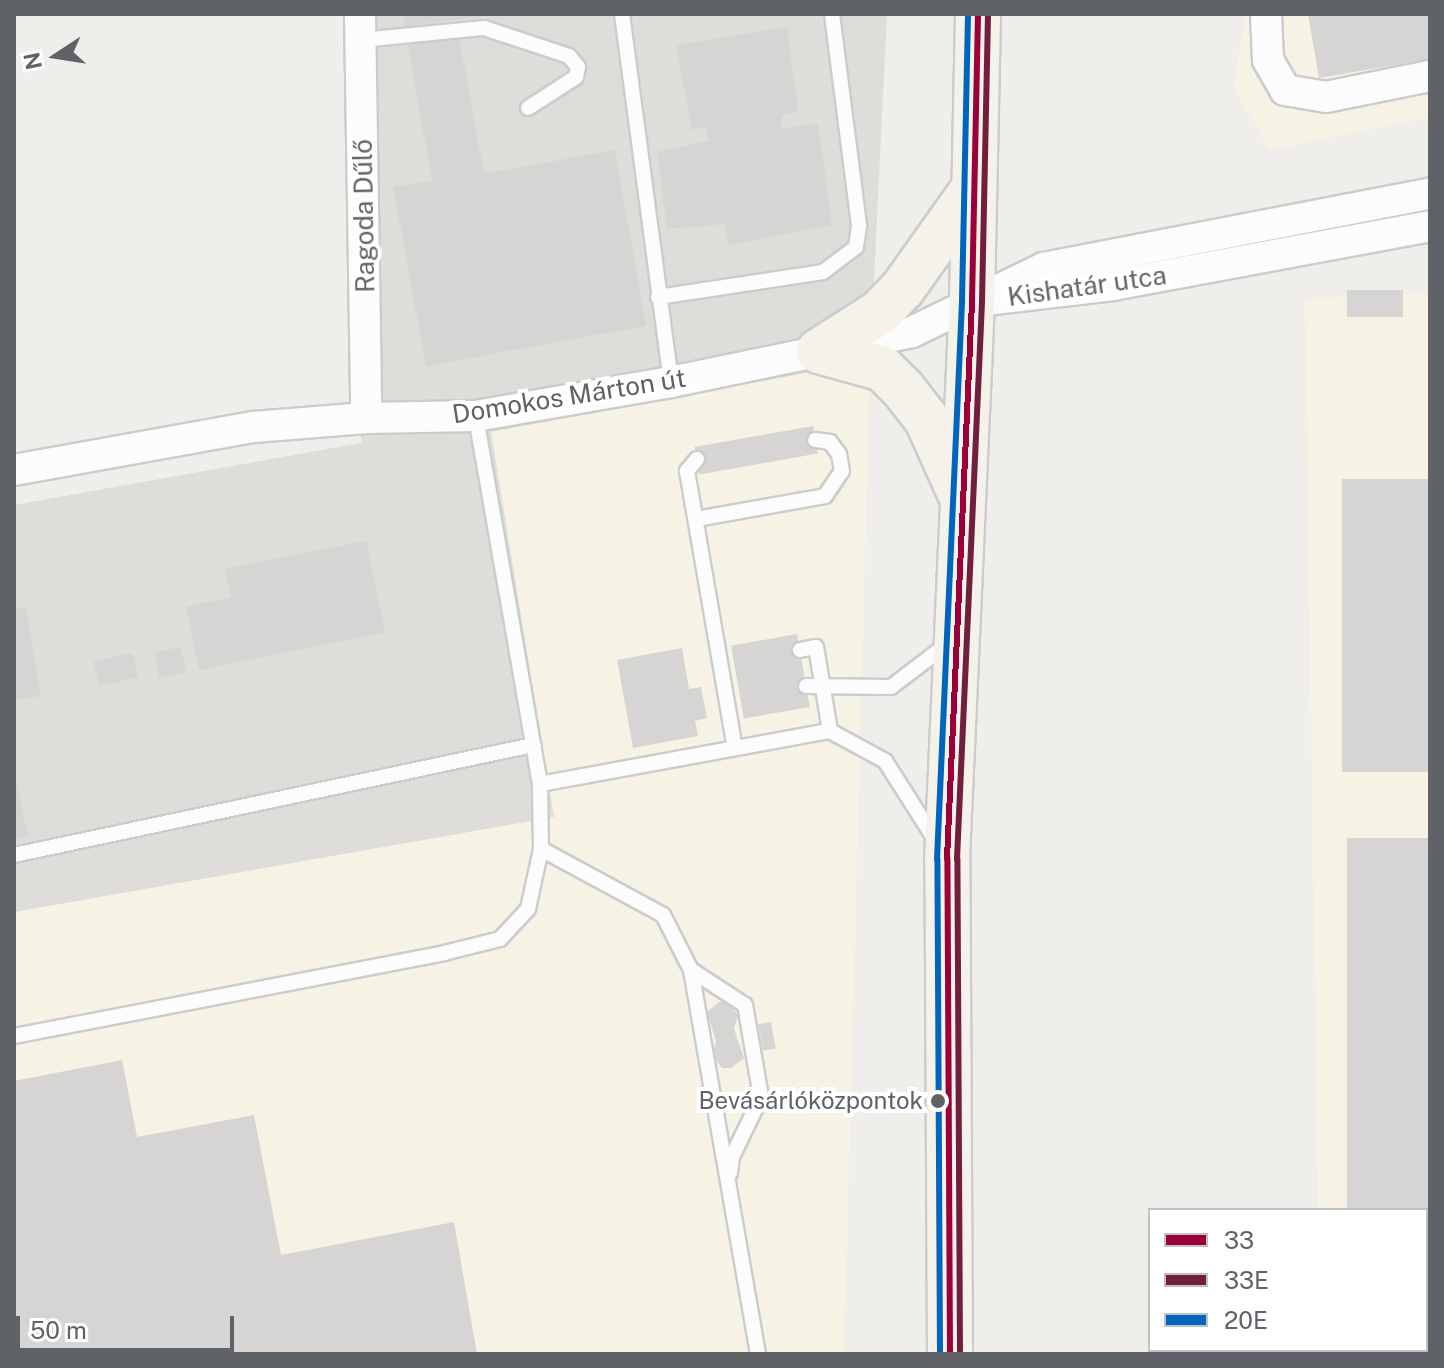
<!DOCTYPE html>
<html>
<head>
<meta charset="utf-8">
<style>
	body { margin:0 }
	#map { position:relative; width:1444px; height:1368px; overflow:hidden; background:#efeeea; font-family:"Public Sans",sans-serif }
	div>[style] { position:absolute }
	.commercial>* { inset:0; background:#f7f3e4 }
	.industrial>* { inset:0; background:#dfddda }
	.building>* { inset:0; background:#d6d5d3; transform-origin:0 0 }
	.roads { filter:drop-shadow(2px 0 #cbcccc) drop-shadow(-2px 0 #cbcccc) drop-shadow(0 2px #cbcccc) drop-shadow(0 -2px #cbcccc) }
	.lane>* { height:14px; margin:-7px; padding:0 7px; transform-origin:7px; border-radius:7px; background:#fdfcfc }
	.street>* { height:30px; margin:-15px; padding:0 15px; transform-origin:15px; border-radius:15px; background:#fdfcfc }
	.primary>* { height:44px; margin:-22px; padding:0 22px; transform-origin:22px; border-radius:22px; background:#f4f2e9 }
	.bus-1>* { height:6px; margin:-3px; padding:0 3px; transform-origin:3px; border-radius:3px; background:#9b003a }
	.bus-2>* { height:6px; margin:-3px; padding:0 3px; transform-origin:3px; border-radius:3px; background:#721e3d }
	.bus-3>* { height:6px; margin:-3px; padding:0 3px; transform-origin:3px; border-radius:3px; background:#0065bd }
	.dots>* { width:22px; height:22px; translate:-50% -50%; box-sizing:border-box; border:4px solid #fff; border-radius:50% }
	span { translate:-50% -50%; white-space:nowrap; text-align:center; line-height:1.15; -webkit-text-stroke:8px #fff; paint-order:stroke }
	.bus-label { font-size:24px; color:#5f6368 }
	.right { translate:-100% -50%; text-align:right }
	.street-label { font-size:26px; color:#5f6368 }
	.frame { position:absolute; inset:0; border:16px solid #5f6368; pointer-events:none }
	.legend { position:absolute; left:1148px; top:1208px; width:280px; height:144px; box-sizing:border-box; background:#fff; border:2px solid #bfc1c3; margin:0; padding:10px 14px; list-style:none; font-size:24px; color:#5f6368 }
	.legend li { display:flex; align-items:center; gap:16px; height:40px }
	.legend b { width:40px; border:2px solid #bfc1c3 }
	.north { position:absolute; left:16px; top:16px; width:80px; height:80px; -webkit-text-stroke:6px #fff; paint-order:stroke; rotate:258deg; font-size:22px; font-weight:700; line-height:32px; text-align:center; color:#5f6368 }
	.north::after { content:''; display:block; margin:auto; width:28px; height:36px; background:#5f6368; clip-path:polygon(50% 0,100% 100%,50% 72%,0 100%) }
	.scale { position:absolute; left:16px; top:1316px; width:218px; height:36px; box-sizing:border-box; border:4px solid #5f6368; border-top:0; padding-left:10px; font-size:24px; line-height:28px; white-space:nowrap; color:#5f6368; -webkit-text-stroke:6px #fff; paint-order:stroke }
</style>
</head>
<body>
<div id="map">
	<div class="commercial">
		<i style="clip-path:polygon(1245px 14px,1430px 14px,1430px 117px,1270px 150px,1234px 88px)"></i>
		<i style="clip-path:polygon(1430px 293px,1430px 1354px,1320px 1354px,1426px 1350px,1426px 1210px,1318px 1210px,1305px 299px)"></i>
		<i style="clip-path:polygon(870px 361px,844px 1354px,14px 1354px,14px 912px,554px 817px,491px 432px)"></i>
	</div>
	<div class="industrial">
		<i style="clip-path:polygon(354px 14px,887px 14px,870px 361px,491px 432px,554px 817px,14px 912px,14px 505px,361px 443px)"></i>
	</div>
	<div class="building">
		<i style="clip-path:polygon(404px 14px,486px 14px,486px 16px,405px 26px)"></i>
		<i style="clip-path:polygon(1308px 14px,1430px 14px,1430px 59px,1319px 78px)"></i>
		<i style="clip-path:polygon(787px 27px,798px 111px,782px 115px,782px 129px,818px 123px,832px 225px,728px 245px,725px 224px,667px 229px,657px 152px,709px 141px,706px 127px,692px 130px,676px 45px)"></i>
		<i style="clip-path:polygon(459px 36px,484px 174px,615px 150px,646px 326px,426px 366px,393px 187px,432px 181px,408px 45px)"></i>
		<i style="left:1403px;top:290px;width:27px;height:56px;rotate:90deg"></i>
		<i style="left:813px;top:426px;width:28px;height:120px;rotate:80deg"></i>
		<i style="left:1430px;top:479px;width:293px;height:88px;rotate:90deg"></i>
		<i style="clip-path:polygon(366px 541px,385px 632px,199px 670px,186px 607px,231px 597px,225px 569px)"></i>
		<i style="clip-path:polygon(26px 607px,41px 696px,14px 700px,14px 609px)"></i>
		<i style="left:797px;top:634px;width:74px;height:67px;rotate:80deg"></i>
		<i style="left:181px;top:647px;width:26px;height:27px;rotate:79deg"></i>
		<i style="clip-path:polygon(682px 648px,689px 689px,701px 687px,707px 718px,695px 721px,698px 736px,633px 748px,617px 660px)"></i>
		<i style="left:133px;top:653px;width:25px;height:40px;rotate:78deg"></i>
		<i style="clip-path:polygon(14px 769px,28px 837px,14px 839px)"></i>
		<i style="left:1430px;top:838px;width:373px;height:83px;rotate:90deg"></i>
		<i style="clip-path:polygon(719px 1002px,728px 1002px,738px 1015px,734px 1029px,744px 1058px,731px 1068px,722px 1068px,712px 1055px,716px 1041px,707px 1012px)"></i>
		<i style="left:771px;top:1022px;width:27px;height:13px;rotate:80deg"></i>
		<i style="clip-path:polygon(122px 1060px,137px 1137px,254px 1115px,281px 1255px,454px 1222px,477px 1354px,14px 1354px,14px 1081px)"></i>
		<i style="clip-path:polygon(1426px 1255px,1430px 1354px,1353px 1354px,1426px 1350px)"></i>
	</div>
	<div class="roads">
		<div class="lane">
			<i style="left:622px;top:14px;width:371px;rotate:82.4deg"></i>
			<i style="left:361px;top:40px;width:124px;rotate:-5.6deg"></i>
			<i style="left:484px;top:28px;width:89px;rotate:18.2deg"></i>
			<i style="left:569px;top:56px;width:14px;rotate:51deg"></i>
			<i style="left:578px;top:67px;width:10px;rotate:101deg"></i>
			<i style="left:576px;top:77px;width:57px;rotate:147.1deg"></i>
			<i style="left:658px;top:297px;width:167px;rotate:-8.6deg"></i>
			<i style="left:823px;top:272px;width:41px;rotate:-37.1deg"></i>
			<i style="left:856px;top:247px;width:22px;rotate:-82deg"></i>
			<i style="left:859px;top:225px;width:213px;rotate:-97.3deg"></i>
			<i style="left:697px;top:459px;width:16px;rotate:130deg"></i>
			<i style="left:687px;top:471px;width:281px;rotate:80.2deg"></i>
			<i style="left:696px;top:519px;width:131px;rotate:-10.1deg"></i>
			<i style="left:825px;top:496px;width:30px;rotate:-56deg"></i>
			<i style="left:842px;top:471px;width:17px;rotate:-100deg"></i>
			<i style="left:839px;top:454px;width:15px;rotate:-127deg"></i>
			<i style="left:830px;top:442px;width:15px;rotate:-172deg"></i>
			<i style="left:800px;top:650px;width:16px;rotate:-11deg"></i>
			<i style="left:816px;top:647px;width:85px;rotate:80.5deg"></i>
			<i style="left:806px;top:686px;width:85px;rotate:0.7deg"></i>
			<i style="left:891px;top:687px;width:74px;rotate:-37.3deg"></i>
			<i style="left:540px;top:784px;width:295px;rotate:-10.4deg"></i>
			<i style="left:830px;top:731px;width:63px;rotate:28.6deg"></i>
			<i style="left:885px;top:761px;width:95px;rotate:57.5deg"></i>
			<i style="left:541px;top:849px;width:139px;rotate:28.4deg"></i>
			<i style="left:663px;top:915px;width:62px;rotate:63deg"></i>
			<i style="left:691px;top:970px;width:390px;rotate:80.1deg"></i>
			<i style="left:14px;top:855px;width:531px;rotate:-11.97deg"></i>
			<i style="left:691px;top:970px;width:64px;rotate:32.9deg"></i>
			<i style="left:745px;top:1005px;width:93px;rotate:80.1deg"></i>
			<i style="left:761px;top:1097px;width:67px;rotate:115.8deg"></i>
			<i style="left:732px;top:1157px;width:16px;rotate:97deg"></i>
			<i style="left:14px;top:1036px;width:438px;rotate:-10.9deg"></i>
			<i style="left:444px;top:953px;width:58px;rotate:-14deg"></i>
			<i style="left:500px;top:939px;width:41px;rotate:-47deg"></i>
			<i style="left:528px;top:909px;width:61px;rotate:-77.8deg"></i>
			<i style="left:541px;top:849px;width:65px;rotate:-90.9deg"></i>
			<i style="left:540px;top:784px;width:374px;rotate:-99.9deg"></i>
		</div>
		<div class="street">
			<i style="left:360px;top:14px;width:404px;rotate:89.1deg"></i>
			<i style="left:1266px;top:14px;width:46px;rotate:87.5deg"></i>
			<i style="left:1268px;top:60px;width:34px;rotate:60deg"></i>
			<i style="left:1285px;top:90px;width:42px;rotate:9.7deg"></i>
			<i style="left:1326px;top:97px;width:106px;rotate:-11.4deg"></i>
			<i style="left:994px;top:299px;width:120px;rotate:-6.7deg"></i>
			<i style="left:1113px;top:285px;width:322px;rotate:-10.5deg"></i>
			<i style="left:14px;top:470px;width:244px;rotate:-10.2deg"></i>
			<i style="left:254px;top:427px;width:112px;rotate:-4.6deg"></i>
			<i style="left:366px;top:418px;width:110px;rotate:-1deg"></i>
			<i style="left:476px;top:416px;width:198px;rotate:-9.9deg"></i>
			<i style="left:671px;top:382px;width:246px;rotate:-11.7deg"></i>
			<i style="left:912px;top:332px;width:147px;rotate:-25.9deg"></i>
			<i style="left:1044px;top:268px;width:393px;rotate:-10.9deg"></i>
		</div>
		<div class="primary">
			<i style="left:819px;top:351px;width:72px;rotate:-32.6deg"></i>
			<i style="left:880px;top:312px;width:33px;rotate:-46deg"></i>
			<i style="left:903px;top:288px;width:119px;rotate:-54.6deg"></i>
			<i style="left:819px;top:351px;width:66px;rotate:15.7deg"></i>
			<i style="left:883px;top:369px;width:28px;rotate:45deg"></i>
			<i style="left:903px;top:389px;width:39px;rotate:52deg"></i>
			<i style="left:927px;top:420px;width:78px;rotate:65.7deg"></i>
			<i style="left:950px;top:1354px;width:495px;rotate:-90.3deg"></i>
			<i style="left:947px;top:859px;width:559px;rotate:-87.43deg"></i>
			<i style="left:972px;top:301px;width:287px;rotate:-88.8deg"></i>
		</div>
	</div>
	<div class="bus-1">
		<i style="left:950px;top:1354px;width:495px;rotate:-90.3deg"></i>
		<i style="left:947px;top:859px;width:559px;rotate:-87.43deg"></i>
		<i style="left:972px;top:301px;width:287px;rotate:-88.8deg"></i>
	</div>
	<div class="bus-2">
		<i style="left:960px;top:1354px;width:495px;rotate:-90.3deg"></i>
		<i style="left:957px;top:859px;width:559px;rotate:-87.43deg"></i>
		<i style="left:982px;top:301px;width:287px;rotate:-88.8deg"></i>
	</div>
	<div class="bus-3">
		<i style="left:940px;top:1354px;width:495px;rotate:-90.3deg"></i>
		<i style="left:937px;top:859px;width:559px;rotate:-87.43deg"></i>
		<i style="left:962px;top:301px;width:287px;rotate:-88.8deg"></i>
	</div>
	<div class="dots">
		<i style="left:938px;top:1101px;background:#5f6368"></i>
	</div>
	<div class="bus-label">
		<span class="right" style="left:923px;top:1101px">Bevásárlóközpontok</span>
	</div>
	<div class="street-label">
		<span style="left:364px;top:216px;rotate:-91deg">Ragoda Dűlő</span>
		<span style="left:1087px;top:286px;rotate:-8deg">Kishatár utca</span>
		<span style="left:569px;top:396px;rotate:-9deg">Domokos Márton út</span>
	</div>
	<div class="frame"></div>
	<ul class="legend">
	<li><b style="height:10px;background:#9b003a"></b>33</li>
	<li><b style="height:10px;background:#721e3d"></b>33E</li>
	<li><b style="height:10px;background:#0065bd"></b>20E</li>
	</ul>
	<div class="north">N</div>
	<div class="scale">50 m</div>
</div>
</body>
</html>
